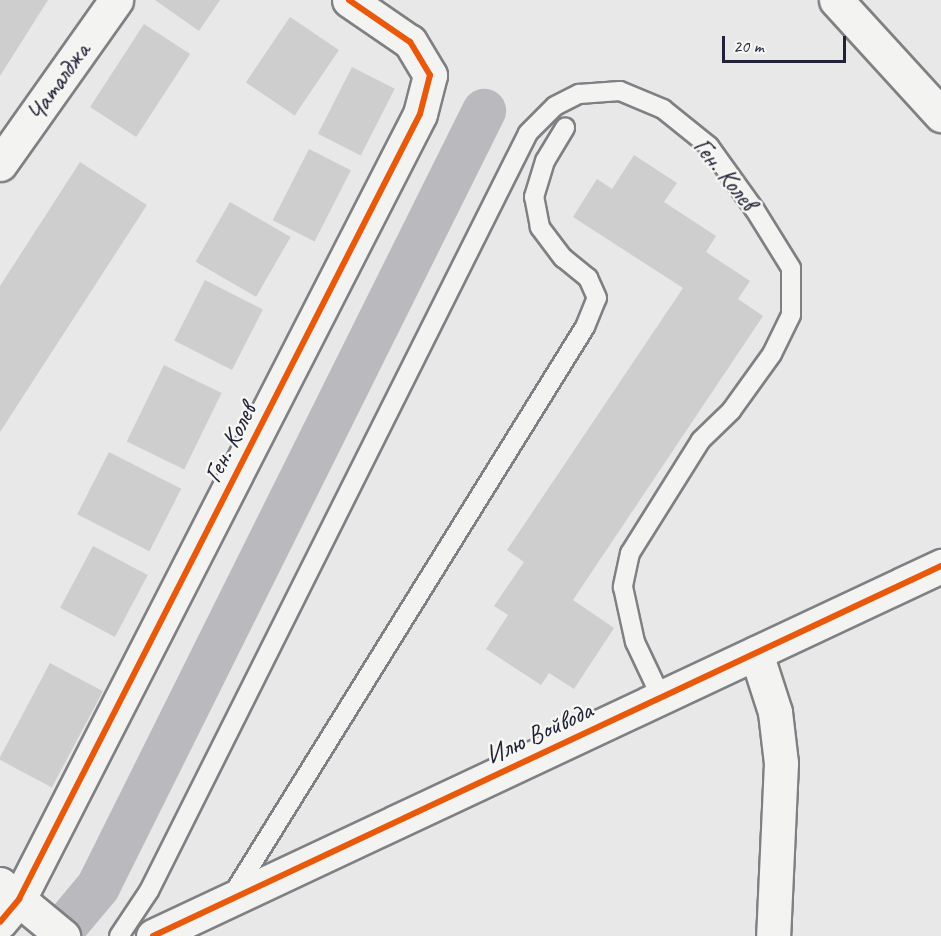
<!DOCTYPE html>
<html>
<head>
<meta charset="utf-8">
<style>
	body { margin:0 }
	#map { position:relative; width:941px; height:936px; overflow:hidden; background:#e8e8e8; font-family:Caveat,sans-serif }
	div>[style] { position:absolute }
	.canal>* { height:44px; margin:-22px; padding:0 22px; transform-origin:22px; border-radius:22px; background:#b9b9be }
	.building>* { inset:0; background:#cececf; transform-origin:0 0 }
	.roads { filter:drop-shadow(2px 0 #808084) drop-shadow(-2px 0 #808084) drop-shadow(0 2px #808084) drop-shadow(0 -2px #808084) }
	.service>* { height:18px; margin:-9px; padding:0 9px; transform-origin:9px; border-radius:9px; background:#f3f3f1 }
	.minor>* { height:33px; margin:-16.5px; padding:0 16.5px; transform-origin:16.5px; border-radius:16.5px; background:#f3f3f1 }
	.tertiary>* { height:33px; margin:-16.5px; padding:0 16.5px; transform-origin:16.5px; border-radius:16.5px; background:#f3f3f1 }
	.secondary>* { height:33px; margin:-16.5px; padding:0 16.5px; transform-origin:16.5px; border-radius:16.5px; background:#f3f3f1 }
	.cycleway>* { height:6px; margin:-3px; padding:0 3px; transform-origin:3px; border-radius:3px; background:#e8590c }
	span { translate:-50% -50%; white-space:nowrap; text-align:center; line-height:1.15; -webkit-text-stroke:5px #f6f6f2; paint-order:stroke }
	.street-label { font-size:26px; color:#22223b }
	.scale { position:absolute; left:722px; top:36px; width:124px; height:27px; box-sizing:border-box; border:3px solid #22223b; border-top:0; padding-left:8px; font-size:18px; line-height:21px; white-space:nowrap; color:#22223b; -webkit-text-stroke:4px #f6f6f2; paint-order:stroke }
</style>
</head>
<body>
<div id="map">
	<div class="canal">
		<i style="left:57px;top:936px;width:64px;rotate:-50.1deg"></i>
		<i style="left:98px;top:887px;width:867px;rotate:-63.55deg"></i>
	</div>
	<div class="building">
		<i style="clip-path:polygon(0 0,48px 0,0 76px)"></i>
		<i style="clip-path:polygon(155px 0,220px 0,199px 31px)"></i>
		<i style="left:290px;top:17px;width:59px;height:79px;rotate:34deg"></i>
		<i style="left:144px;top:24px;width:55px;height:99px;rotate:33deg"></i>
		<i style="left:352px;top:67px;width:48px;height:75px;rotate:27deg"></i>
		<i style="left:309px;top:149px;width:47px;height:80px;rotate:27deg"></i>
		<i style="clip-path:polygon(634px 155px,677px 183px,664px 202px,716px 236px,706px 252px,750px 281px,738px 299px,763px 316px,573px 600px,614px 628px,574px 689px,549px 673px,541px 685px,486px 649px,508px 615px,494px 606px,524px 562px,507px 550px,683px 288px,573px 217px,597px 179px,612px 189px)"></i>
		<i style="clip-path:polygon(80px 162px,147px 205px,0 432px,0 286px)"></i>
		<i style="left:230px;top:202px;width:70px;height:69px;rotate:30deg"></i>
		<i style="left:205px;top:280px;width:65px;height:68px;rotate:27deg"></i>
		<i style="left:164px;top:365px;width:64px;height:85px;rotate:26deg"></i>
		<i style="left:109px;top:452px;width:81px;height:70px;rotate:27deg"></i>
		<i style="left:93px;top:546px;width:62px;height:70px;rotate:28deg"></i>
		<i style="left:50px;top:663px;width:60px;height:109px;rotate:28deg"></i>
	</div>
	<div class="roads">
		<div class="service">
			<i style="left:233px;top:894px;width:667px;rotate:-58.17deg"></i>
			<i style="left:585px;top:327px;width:31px;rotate:-68deg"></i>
			<i style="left:597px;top:298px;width:22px;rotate:-114deg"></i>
			<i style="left:588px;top:278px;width:32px;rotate:-141deg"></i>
			<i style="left:563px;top:258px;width:39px;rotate:-127deg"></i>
			<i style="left:540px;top:227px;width:31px;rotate:-101deg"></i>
			<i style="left:534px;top:197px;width:38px;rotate:-73deg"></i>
			<i style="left:545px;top:161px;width:39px;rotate:-59deg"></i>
			<i style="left:119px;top:936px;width:54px;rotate:-56.3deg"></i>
			<i style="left:149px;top:891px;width:847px;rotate:-63.43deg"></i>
			<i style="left:528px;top:133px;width:38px;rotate:-45deg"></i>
			<i style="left:555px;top:106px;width:27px;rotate:-27deg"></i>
			<i style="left:579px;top:94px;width:41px;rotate:-4.2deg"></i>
			<i style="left:620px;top:91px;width:47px;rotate:22.7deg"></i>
			<i style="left:663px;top:109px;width:59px;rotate:38.8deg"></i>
			<i style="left:709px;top:146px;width:79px;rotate:54.3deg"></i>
			<i style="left:755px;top:210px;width:68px;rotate:58.2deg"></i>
			<i style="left:791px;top:268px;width:47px;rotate:90deg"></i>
			<i style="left:791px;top:315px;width:43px;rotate:116deg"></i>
			<i style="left:772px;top:354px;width:70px;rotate:125.7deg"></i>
			<i style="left:731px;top:411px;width:42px;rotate:136deg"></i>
			<i style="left:701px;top:440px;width:133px;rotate:122.1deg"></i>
			<i style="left:630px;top:553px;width:35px;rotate:102deg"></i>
			<i style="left:623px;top:587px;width:56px;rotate:77.7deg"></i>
			<i style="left:635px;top:642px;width:61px;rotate:64.7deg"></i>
		</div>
		<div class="minor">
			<i style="left:756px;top:653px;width:62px;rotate:72.1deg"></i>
			<i style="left:775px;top:712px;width:51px;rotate:83.3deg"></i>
			<i style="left:781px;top:763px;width:173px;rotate:92.6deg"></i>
			<i style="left:0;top:884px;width:82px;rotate:39.5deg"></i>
			<i style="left:0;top:922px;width:30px;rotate:-50deg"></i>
			<i style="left:19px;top:899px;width:881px;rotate:-62.94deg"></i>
			<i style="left:420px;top:114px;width:40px;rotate:-75.6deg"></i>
			<i style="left:430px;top:75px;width:39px;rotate:-121deg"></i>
			<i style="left:410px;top:42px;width:74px;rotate:-145.5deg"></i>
			<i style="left:153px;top:936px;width:871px;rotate:-25.15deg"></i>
		</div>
		<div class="tertiary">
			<i style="left:0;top:164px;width:201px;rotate:-54.7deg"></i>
		</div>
		<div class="secondary">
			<i style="left:836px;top:0;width:156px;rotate:47.6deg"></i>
		</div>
	</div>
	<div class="cycleway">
		<i style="left:0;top:922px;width:30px;rotate:-50deg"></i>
		<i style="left:19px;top:899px;width:881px;rotate:-62.94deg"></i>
		<i style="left:420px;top:114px;width:40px;rotate:-75.6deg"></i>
		<i style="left:430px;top:75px;width:39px;rotate:-121deg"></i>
		<i style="left:410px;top:42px;width:74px;rotate:-145.5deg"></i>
		<i style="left:153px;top:936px;width:871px;rotate:-25.15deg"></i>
	</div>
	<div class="street-label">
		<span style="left:58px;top:82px;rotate:-55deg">Чаталджа</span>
		<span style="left:725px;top:174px;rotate:51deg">Ген. Колев</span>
		<span style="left:230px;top:443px;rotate:-63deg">Ген. Колев</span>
		<span style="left:539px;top:733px;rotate:-25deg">Илю Войвода</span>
	</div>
	<div class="scale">20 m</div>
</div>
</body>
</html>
